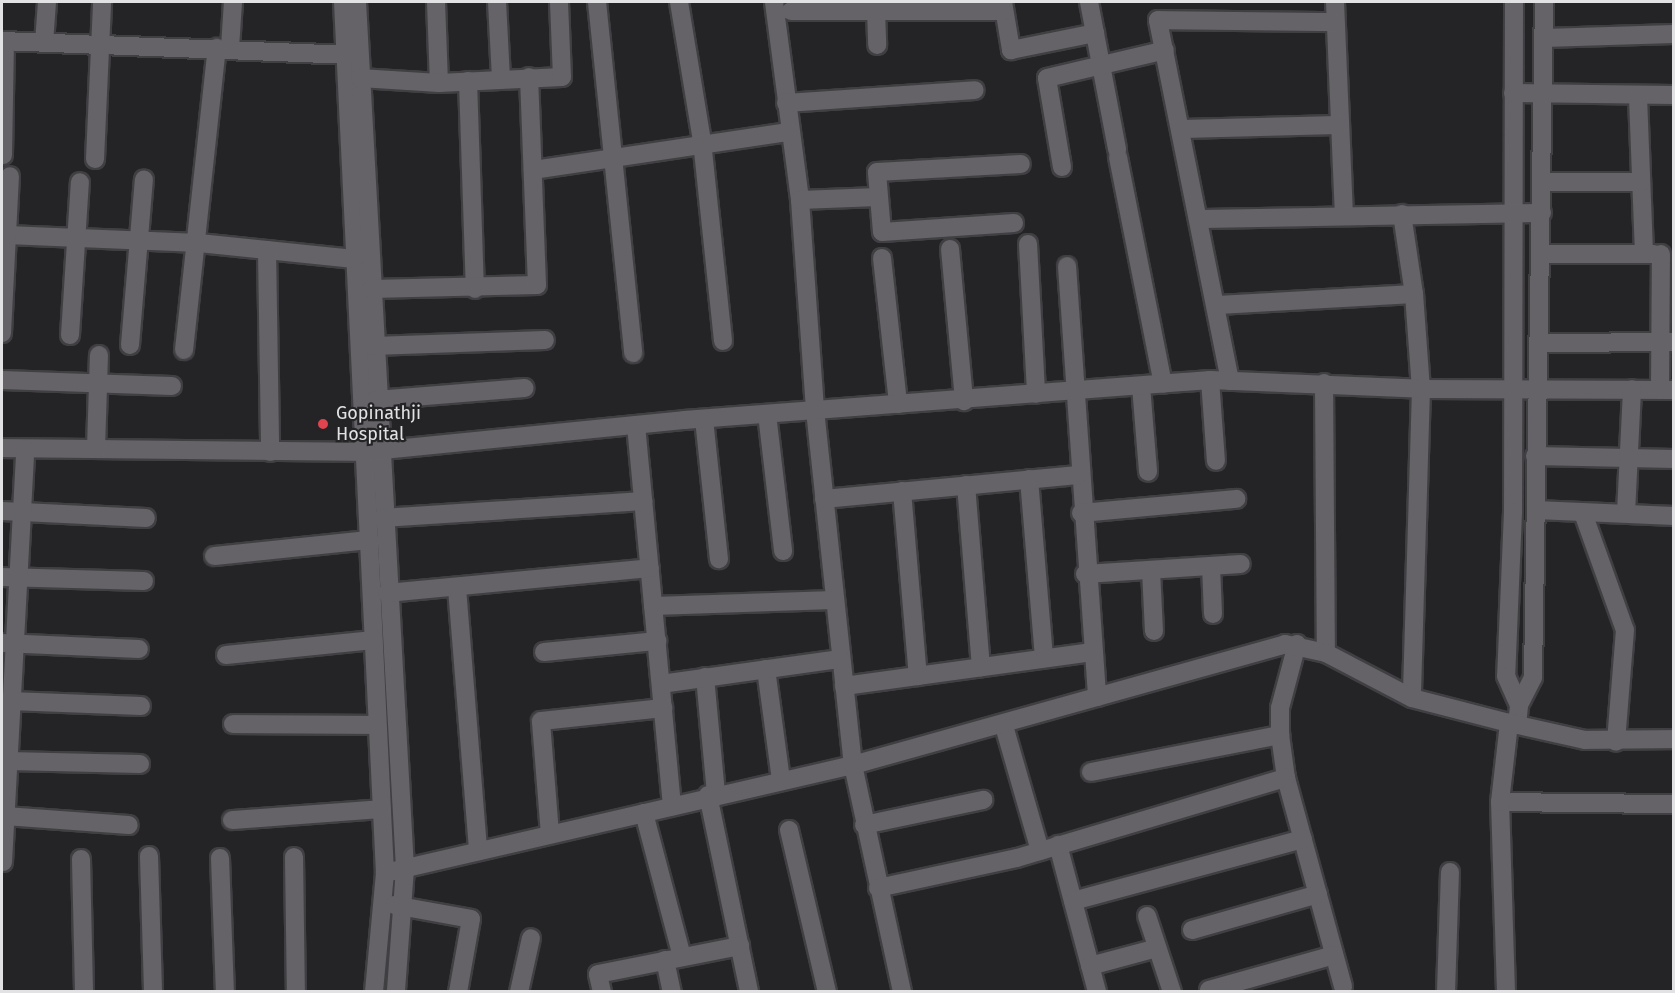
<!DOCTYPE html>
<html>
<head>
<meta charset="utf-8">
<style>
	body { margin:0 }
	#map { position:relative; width:1675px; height:993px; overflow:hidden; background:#242326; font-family:"Fira Sans",sans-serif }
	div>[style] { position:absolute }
	.roads { filter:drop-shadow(2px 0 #403f42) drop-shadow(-2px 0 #403f42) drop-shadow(0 2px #403f42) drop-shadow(0 -2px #403f42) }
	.minor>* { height:18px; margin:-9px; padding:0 9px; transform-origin:9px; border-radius:9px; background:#656368 }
	.dots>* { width:16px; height:16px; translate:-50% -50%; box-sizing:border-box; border:3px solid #242326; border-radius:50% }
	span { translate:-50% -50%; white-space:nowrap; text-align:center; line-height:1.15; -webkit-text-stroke:4.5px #242326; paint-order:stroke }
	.poi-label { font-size:18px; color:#e2e2e4 }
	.left { translate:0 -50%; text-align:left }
	.frame { position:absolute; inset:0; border:3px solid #e2e2e4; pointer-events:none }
</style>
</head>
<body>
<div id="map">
	<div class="roads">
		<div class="minor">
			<i style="left:343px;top:2px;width:872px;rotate:87.24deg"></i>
			<i style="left:385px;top:873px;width:120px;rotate:95.3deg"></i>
			<i style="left:357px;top:2px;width:867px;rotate:86.83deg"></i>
			<i style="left:405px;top:868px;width:124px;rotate:94.2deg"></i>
			<i style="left:436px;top:2px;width:81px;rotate:87.9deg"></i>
			<i style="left:497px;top:2px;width:77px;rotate:87deg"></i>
			<i style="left:597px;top:2px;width:353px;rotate:84.1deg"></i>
			<i style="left:679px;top:2px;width:141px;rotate:80.6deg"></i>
			<i style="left:702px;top:141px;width:201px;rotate:84deg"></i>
			<i style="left:774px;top:2px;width:200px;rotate:82.5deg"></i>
			<i style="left:800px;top:200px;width:211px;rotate:85.9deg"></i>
			<i style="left:815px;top:410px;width:357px;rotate:83.9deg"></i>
			<i style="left:853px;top:765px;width:232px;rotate:77.8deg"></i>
			<i style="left:1003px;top:2px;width:49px;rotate:80.5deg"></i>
			<i style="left:1011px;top:50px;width:86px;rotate:-11.4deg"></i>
			<i style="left:1089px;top:2px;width:150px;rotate:79.2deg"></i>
			<i style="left:1335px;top:2px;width:212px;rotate:87.6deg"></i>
			<i style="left:1514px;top:2px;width:510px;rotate:90.11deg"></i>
			<i style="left:1513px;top:512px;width:164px;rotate:92.4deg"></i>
			<i style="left:1506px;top:676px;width:32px;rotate:66deg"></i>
			<i style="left:876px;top:10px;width:35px;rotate:88deg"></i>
			<i style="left:791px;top:11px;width:212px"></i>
			<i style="left:1544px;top:38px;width:130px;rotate:-1.8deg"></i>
			<i style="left:2px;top:41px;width:342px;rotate:2.3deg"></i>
			<i style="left:44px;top:43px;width:41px;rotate:-85.8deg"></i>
			<i style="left:230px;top:48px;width:46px;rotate:-86.3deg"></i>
			<i style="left:360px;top:78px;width:79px;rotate:3.6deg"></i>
			<i style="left:439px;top:83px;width:123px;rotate:-2.8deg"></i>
			<i style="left:562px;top:77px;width:75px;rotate:-92.3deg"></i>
			<i style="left:468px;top:81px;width:208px;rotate:88.1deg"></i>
			<i style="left:1513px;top:93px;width:161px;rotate:0.7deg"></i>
			<i style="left:1638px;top:97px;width:157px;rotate:87.8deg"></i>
			<i style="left:786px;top:103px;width:189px;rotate:-3.9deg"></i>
			<i style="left:1182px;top:129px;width:156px;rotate:-1.5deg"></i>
			<i style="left:3px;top:155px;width:114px;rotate:-89deg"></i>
			<i style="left:1118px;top:157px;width:231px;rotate:78.8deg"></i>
			<i style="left:95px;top:159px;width:157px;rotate:-87.4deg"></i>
			<i style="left:1062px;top:167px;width:90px;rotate:-99.6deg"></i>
			<i style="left:1047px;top:78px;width:121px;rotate:-13.3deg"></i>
			<i style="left:533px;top:170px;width:258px;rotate:-8.5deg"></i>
			<i style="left:1542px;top:182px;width:99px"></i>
			<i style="left:800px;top:200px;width:78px;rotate:-2.2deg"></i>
			<i style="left:1402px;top:214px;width:81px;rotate:81.5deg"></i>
			<i style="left:1198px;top:219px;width:344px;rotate:-1deg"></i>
			<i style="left:1014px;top:223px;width:132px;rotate:176.1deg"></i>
			<i style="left:882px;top:232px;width:60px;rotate:-94.8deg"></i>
			<i style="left:877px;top:172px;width:144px;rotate:-3.2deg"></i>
			<i style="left:7px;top:235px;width:192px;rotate:2.4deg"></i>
			<i style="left:199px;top:243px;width:156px;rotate:5.9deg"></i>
			<i style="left:1028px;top:244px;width:150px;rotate:86.9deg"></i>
			<i style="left:950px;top:249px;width:153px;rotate:84.7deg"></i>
			<i style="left:267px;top:250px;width:202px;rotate:89.1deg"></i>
			<i style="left:1541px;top:254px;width:113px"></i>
			<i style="left:882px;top:258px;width:147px;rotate:83.7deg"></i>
			<i style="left:1067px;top:266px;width:432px;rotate:86deg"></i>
			<i style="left:371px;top:289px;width:166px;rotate:-1.4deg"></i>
			<i style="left:537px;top:285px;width:208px;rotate:-92.2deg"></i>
			<i style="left:1218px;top:305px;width:196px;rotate:-3.2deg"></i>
			<i style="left:1414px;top:294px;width:95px;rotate:85.8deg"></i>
			<i style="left:1421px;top:389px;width:309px;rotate:91.7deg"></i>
			<i style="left:2px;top:333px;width:157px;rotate:-87.1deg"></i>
			<i style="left:70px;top:335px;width:153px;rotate:-86.3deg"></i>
			<i style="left:1539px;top:343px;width:135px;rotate:-0.4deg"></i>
			<i style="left:130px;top:345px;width:166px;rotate:-85.2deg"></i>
			<i style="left:373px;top:346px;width:172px;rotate:-2deg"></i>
			<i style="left:184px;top:350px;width:304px;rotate:-83.8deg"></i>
			<i style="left:2px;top:380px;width:170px;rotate:2deg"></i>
			<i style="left:1210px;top:380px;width:81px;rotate:85.8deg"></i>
			<i style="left:1230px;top:381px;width:368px;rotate:-101.3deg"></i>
			<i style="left:1158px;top:20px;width:175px;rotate:0.7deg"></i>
			<i style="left:1324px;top:383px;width:270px;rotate:89.6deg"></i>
			<i style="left:1141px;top:386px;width:86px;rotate:85.3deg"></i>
			<i style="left:1660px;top:390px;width:136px;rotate:-89.6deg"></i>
			<i style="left:376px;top:400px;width:149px;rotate:-4.6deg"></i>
			<i style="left:767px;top:414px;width:138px;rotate:83.3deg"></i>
			<i style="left:704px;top:419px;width:141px;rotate:83.9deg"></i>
			<i style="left:636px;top:425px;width:383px;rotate:84.6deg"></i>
			<i style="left:2px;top:448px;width:362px;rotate:0.6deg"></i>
			<i style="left:364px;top:452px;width:322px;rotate:-5.7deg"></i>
			<i style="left:684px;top:420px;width:528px;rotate:-4.35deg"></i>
			<i style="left:1210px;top:380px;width:211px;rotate:2.4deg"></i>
			<i style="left:1421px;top:389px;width:253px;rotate:0.2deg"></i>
			<i style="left:96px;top:449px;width:94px;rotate:-88.2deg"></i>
			<i style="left:1535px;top:456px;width:139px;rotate:1.2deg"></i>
			<i style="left:1029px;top:479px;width:180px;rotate:85.2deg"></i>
			<i style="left:966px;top:485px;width:183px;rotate:85.3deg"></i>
			<i style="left:902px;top:491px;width:186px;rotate:85.1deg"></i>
			<i style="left:824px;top:499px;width:255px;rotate:-5.4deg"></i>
			<i style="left:1536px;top:510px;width:138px;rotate:2.5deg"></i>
			<i style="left:2px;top:511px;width:144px;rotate:2.8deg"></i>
			<i style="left:1081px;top:513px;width:156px;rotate:-5.2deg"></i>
			<i style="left:1583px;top:513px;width:124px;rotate:70.3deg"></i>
			<i style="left:1625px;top:630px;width:112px;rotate:94.6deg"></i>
			<i style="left:1626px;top:513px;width:124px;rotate:-87.2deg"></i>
			<i style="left:382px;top:518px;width:262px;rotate:-3.7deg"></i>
			<i style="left:214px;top:556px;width:156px;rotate:-5.9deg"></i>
			<i style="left:1211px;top:566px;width:48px;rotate:87.6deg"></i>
			<i style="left:1151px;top:570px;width:61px;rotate:87.2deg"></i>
			<i style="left:1085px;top:574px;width:156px;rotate:-3.7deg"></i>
			<i style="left:2px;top:577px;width:142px;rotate:1.6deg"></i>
			<i style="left:457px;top:588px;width:264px;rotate:85.4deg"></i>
			<i style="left:387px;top:593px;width:264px;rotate:-5.4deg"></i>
			<i style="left:653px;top:606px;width:181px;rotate:-1.9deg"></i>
			<i style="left:2px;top:643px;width:137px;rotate:2.5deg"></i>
			<i style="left:1297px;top:644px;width:66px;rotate:104.9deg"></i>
			<i style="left:1280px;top:708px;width:27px;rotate:90deg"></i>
			<i style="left:1280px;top:735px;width:43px;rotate:82.1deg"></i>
			<i style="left:1286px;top:778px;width:216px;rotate:74.7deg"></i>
			<i style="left:544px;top:652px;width:114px;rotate:-5.6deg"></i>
			<i style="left:226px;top:655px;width:148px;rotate:-5.8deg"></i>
			<i style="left:766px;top:669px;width:112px;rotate:82.3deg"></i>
			<i style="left:705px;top:677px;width:118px;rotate:84.6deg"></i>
			<i style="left:661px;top:684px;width:181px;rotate:-8deg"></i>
			<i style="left:844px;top:686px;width:249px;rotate:-7.8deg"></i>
			<i style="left:10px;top:701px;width:131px;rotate:2.2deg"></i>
			<i style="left:233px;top:724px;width:143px;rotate:0.4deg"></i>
			<i style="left:1517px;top:725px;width:20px;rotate:-84deg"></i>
			<i style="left:1519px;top:705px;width:31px;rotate:-63deg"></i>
			<i style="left:1533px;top:677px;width:675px;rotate:-89.07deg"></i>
			<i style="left:1004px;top:726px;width:130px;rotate:73.9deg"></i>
			<i style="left:8px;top:761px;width:132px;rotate:1.3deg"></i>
			<i style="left:1091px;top:772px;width:193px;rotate:-11.1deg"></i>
			<i style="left:708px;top:795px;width:201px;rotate:78.2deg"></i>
			<i style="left:1500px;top:802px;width:174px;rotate:0.7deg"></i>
			<i style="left:644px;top:813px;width:149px;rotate:75.2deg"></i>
			<i style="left:5px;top:816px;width:124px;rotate:4.2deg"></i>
			<i style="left:232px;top:820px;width:150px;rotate:-4.2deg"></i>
			<i style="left:864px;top:825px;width:122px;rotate:-11.9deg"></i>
			<i style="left:789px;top:830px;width:166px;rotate:76.8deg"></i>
			<i style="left:550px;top:834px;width:113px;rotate:-94.6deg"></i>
			<i style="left:541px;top:721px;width:123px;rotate:-6.1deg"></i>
			<i style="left:1058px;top:845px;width:152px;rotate:75.1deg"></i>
			<i style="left:149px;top:856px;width:136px;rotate:88.3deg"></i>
			<i style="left:294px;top:857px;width:135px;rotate:89.2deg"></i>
			<i style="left:220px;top:858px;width:134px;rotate:87.9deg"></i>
			<i style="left:81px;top:859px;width:133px;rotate:88.7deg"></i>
			<i style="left:3px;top:862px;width:413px;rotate:-86.9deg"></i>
			<i style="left:385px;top:873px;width:480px;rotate:-13deg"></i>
			<i style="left:853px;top:765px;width:449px;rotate:-15.6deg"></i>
			<i style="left:1285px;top:644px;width:42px;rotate:12.4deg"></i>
			<i style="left:1326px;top:653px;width:97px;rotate:27.6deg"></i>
			<i style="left:1412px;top:698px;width:100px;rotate:14.5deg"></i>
			<i style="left:1509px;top:723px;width:78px;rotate:12.6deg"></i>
			<i style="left:1585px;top:740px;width:89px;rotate:-0.6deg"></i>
			<i style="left:878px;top:888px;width:142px;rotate:-12.2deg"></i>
			<i style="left:1017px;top:858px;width:281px;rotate:-16.6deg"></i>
			<i style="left:1073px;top:901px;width:238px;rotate:-15.1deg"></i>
			<i style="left:394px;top:905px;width:78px;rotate:10.3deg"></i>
			<i style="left:471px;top:919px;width:74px;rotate:100.1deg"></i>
			<i style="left:1147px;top:916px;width:80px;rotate:71.8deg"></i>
			<i style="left:1192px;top:930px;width:131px;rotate:-15.9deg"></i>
			<i style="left:665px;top:960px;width:33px;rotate:78deg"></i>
			<i style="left:1090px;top:966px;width:69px;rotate:-15deg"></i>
			<i style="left:1209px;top:990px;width:130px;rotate:-15.6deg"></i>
			<i style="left:519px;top:992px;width:55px;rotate:-77.5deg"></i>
			<i style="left:602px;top:992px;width:18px;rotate:-103deg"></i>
			<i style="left:598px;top:974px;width:145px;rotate:-11.2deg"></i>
			<i style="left:1446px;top:992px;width:120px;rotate:-88.1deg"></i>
			<i style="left:1506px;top:992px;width:190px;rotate:-91.8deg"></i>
			<i style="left:1500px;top:802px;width:80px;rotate:-83.5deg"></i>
		</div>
	</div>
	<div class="dots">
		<i style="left:323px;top:424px;background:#e0444e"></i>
	</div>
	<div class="poi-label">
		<span class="left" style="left:336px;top:424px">Gopinathji<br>Hospital</span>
	</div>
	<div class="frame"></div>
</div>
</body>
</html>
